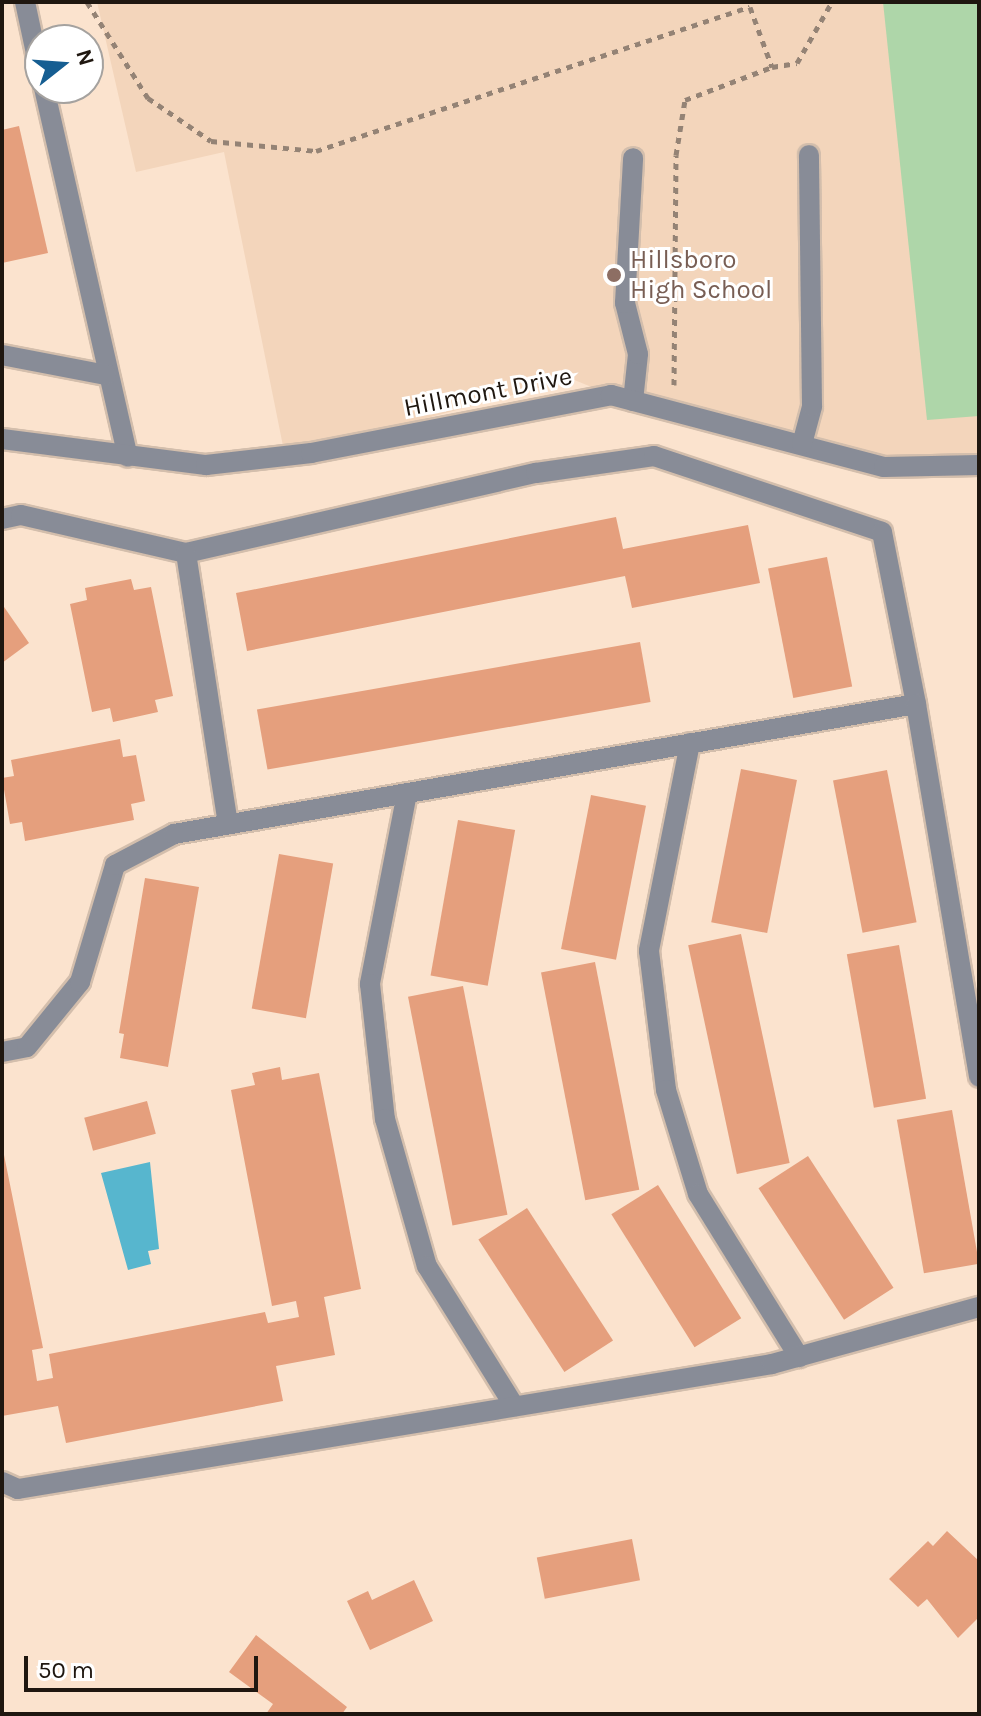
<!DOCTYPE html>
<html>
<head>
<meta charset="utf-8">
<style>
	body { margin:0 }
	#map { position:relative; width:981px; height:1716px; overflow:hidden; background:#fbe3ce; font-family:Karla,sans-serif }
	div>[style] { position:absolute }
	.built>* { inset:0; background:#f3d5bb }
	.green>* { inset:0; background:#aed6a9 }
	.water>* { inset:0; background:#57b6ce }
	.building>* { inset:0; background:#e59f7d; transform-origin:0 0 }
	.path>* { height:5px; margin-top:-2.5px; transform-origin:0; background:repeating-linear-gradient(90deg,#948375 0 6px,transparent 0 12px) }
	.roads { filter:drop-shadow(2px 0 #d3beac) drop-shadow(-2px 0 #d3beac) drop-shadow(0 2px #d3beac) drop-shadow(0 -2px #d3beac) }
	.minor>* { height:20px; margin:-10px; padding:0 10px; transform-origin:10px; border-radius:10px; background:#888c97 }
	.dots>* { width:22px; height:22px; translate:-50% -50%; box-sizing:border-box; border:4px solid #fff; border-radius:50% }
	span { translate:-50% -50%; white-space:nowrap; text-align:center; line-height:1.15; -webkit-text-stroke:6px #fff; paint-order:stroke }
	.education-label { font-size:26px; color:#785e54 }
	.left { translate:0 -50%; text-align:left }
	.street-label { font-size:26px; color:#1f1710 }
	.frame { position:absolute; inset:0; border:4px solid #1f1710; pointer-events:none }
	.north { position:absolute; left:24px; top:24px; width:80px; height:80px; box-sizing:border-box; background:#fff; border:2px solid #a5a29f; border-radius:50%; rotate:73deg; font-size:22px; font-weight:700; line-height:32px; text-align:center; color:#1f1710 }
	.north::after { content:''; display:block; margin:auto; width:28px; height:36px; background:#165e92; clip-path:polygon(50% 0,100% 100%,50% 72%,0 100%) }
	.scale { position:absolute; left:24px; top:1656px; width:234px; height:36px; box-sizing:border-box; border:4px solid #1f1710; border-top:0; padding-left:10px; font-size:24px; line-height:28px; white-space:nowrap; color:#1f1710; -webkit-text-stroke:6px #fff; paint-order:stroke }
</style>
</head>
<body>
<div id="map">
	<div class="built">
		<i style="clip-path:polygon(97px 2px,979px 2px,979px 465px,884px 467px,611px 395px,572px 379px,285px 456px,224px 152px,136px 172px)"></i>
	</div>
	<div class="green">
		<i style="clip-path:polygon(883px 2px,979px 2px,979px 416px,927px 420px)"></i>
	</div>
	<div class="water">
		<i style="clip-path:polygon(150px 1162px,159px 1249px,148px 1251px,151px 1264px,128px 1270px,101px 1173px)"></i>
	</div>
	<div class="building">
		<i style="clip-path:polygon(19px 126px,48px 253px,2px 263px,2px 130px)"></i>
		<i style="clip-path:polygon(616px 517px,623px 549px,748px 525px,760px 583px,632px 608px,625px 576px,247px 651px,236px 593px)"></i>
		<i style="left:827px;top:557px;width:132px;height:60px;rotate:79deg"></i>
		<i style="clip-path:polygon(131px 579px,134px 590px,151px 587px,173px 696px,155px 700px,158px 712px,113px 722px,110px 708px,92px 712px,70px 604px,87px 600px,85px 588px)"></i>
		<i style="clip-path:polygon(2px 604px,29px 643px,2px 663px)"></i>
		<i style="left:640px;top:642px;width:61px;height:389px;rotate:80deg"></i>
		<i style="clip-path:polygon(120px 739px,123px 757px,136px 755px,145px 801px,131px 804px,134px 820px,25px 841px,22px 822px,10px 824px,2px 778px,14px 776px,11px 760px)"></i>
		<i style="left:741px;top:769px;width:57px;height:156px;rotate:11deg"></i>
		<i style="left:887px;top:770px;width:155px;height:55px;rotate:79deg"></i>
		<i style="left:591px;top:795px;width:56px;height:157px;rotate:11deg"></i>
		<i style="left:458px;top:820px;width:58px;height:158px;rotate:10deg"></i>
		<i style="left:279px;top:854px;width:55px;height:157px;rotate:10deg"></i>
		<i style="clip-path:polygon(145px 878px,199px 887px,168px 1067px,120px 1058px,124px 1034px,119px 1033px)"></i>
		<i style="left:741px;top:934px;width:234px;height:54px;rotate:78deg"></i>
		<i style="left:899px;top:945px;width:156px;height:53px;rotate:80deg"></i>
		<i style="left:595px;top:962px;width:232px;height:55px;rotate:79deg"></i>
		<i style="left:463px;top:986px;width:233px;height:56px;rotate:79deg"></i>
		<i style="clip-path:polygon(280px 1067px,282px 1080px,319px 1073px,361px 1289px,324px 1297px,335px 1355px,276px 1366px,283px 1401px,66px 1443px,58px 1406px,2px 1416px,2px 1145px,43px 1348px,32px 1350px,37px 1381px,53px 1378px,49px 1354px,265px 1312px,268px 1323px,299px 1317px,296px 1301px,272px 1306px,231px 1090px,255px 1085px,252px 1073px)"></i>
		<i style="left:147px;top:1101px;width:34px;height:65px;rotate:75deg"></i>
		<i style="left:952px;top:1110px;width:156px;height:56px;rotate:80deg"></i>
		<i style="left:808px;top:1156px;width:157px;height:59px;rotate:57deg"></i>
		<i style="left:658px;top:1185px;width:157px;height:55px;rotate:58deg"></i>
		<i style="left:527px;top:1208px;width:158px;height:58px;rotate:57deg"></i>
		<i style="clip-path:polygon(947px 1531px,979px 1561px,979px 1617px,958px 1638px,927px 1599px,918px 1607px,889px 1579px,928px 1541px,933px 1546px)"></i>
		<i style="left:632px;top:1539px;width:42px;height:97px;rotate:79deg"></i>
		<i style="clip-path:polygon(414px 1580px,433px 1621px,370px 1650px,347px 1601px,368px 1591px,372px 1600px)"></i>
		<i style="clip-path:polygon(256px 1635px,347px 1707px,342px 1714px,266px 1714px,273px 1704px,229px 1672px)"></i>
	</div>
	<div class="path">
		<i style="left:87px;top:2px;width:114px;rotate:57.6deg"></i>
		<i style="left:148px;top:98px;width:76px;rotate:34.3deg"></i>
		<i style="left:211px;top:141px;width:105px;rotate:5.4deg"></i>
		<i style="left:316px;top:151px;width:457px;rotate:-18.4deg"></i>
		<i style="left:750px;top:7px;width:64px;rotate:69.9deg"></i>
		<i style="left:772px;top:67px;width:25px;rotate:-9deg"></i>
		<i style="left:797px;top:63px;width:70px;rotate:-60.2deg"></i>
		<i style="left:674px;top:385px;width:230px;rotate:-89.5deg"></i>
		<i style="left:676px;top:155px;width:56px;rotate:-80.7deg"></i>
		<i style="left:685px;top:100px;width:93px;rotate:-20.8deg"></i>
	</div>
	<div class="roads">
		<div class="minor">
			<i style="left:25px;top:2px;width:72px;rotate:77.9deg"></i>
			<i style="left:44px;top:88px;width:378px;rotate:77.2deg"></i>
			<i style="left:2px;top:355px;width:106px;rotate:10.9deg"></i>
			<i style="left:633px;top:401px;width:47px;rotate:-83.9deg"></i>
			<i style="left:638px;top:354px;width:53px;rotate:-104.3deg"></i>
			<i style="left:625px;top:303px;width:145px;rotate:-86.8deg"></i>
			<i style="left:2px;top:439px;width:206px;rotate:7.3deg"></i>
			<i style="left:206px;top:465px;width:106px;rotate:-6.5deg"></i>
			<i style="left:311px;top:453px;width:306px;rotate:-10.9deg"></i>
			<i style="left:611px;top:395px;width:282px;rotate:14.8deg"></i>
			<i style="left:884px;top:467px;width:95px;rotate:-1.2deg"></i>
			<i style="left:802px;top:444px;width:39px;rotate:-75deg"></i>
			<i style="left:812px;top:406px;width:251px;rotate:-90.7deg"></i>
			<i style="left:2px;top:519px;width:19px;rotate:-12deg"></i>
			<i style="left:21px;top:515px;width:169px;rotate:13deg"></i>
			<i style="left:186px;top:553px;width:359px;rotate:-12.9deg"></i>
			<i style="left:536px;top:473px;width:119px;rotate:-8.2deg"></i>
			<i style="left:654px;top:456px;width:240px;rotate:18.4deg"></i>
			<i style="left:882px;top:532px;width:175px;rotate:78.8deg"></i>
			<i style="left:186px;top:553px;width:274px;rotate:81.2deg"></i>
			<i style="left:690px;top:743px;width:212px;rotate:101.2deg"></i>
			<i style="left:649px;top:951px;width:140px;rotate:83deg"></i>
			<i style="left:666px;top:1090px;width:109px;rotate:72.9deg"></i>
			<i style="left:698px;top:1194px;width:192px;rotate:58.2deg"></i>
			<i style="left:407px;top:793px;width:195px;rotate:101deg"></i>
			<i style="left:370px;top:984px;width:136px;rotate:83.7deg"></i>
			<i style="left:385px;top:1119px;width:153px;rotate:74.1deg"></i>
			<i style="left:427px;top:1266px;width:165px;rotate:58.1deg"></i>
			<i style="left:2px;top:1052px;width:25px;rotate:-11deg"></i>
			<i style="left:27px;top:1047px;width:84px;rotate:-50.8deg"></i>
			<i style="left:80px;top:982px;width:122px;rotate:-73.3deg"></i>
			<i style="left:115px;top:865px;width:67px;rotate:-27.7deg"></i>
			<i style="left:174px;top:834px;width:753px;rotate:-9.94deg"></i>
			<i style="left:916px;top:704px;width:378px;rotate:80.4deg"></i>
			<i style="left:2px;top:1482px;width:17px;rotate:24deg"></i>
			<i style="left:18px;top:1489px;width:764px;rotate:-9.41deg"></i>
			<i style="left:772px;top:1364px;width:215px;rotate:-15.4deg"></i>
		</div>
	</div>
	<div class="dots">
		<i style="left:614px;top:275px;background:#8d6e63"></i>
	</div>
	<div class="education-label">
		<span class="left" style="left:630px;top:275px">Hillsboro<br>High School</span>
	</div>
	<div class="street-label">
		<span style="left:488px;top:392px;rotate:-11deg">Hillmont Drive</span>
	</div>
	<div class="frame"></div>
	<div class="north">N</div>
	<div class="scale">50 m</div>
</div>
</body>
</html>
